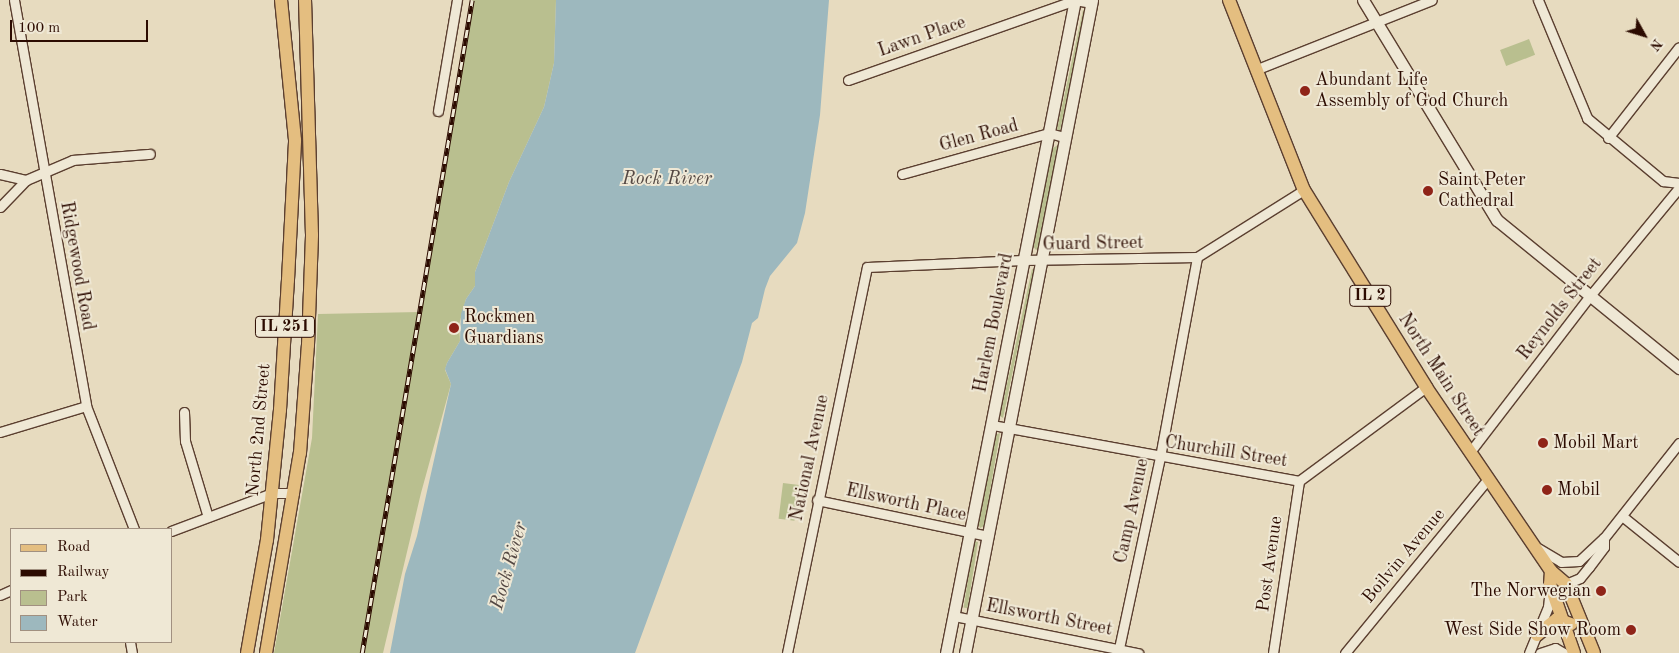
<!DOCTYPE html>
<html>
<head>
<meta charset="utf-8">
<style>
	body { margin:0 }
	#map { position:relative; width:1679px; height:653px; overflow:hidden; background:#e7dbbf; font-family:"Old Standard TT",serif }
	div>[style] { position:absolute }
	.green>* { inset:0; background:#b9bf8f; transform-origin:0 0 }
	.water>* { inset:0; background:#9db8be }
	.roads { filter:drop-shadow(1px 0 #5b3f30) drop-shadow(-1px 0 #5b3f30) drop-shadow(0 1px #5b3f30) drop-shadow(0 -1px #5b3f30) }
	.street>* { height:9px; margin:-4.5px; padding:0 4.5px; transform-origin:4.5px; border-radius:4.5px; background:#efe8d5 }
	.secondary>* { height:11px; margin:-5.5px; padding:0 5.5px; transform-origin:5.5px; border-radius:5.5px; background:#efe8d5 }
	.primary>* { height:12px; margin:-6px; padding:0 6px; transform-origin:6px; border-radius:6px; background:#e4be80 }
	.rail>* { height:4.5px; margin-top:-2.25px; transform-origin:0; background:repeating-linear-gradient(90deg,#efe8d5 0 8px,#2c0b01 0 16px); box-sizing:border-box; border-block:1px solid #2c0b01 }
	.dots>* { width:14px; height:14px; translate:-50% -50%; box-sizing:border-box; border:2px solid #efe8d5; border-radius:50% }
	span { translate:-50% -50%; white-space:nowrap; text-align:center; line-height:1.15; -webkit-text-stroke:4px #efe8d5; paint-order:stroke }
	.shield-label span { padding:1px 4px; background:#efe8d5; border:1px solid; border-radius:4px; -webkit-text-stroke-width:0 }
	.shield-label { font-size:16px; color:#2c0b01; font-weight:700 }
	.street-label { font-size:18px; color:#2c0b01 }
	.poi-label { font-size:18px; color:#2c0b01 }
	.left { translate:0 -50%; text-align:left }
	.right { translate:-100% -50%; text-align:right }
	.water-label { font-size:19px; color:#544843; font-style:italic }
	.legend { position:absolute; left:10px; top:528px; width:162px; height:115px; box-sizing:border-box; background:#efe8d5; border:1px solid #a19080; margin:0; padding:6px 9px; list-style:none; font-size:15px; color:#2c0b01 }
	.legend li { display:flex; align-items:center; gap:10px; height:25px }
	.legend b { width:25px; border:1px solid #a19080 }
	.north { position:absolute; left:1619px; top:10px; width:50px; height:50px; -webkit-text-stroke:4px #efe8d5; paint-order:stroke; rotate:129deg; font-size:14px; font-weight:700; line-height:20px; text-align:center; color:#2c0b01 }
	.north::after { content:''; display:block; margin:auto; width:18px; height:22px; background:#2c0b01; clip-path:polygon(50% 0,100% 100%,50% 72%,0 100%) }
	.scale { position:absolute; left:10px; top:20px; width:138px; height:22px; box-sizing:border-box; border:2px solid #2c0b01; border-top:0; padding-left:6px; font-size:15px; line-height:18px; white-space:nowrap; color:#2c0b01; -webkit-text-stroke:4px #efe8d5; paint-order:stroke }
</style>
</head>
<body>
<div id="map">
	<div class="green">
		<i style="clip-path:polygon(472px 0,556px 0,554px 63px,544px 107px,509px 182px,475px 272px,475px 286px,466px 299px,459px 325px,460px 341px,447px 363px,445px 370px,451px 384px,421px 493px,383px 653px,274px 653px,312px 438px,318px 314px,420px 312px)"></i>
		<i style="clip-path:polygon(1083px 10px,1085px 11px,1060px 131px,1057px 129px)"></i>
		<i style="left:1529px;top:39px;width:17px;height:31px;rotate:69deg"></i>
		<i style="clip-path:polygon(1058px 145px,1039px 248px,1036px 250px,1033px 246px,1053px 148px)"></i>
		<i style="clip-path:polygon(1032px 269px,1034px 270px,1003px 418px,1000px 416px)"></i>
		<i style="clip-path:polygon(1000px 433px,984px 526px,980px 528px,978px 523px,995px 435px)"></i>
		<i style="left:783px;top:483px;width:16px;height:36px;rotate:7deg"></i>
		<i style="left:978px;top:542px;width:67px;height:4px;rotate:99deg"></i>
	</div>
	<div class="water">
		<i style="clip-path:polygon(556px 0,829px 0,820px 115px,805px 213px,797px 243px,770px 276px,765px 289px,758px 318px,752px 323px,742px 362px,635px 653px,390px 653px,405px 574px,417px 536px,451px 384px,445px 369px,447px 363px,460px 341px,461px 314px,466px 299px,475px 286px,475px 272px,509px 182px,544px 107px,554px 63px)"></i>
	</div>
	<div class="roads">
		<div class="street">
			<i style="left:14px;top:0;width:412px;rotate:79.9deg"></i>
			<i style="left:86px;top:406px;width:132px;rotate:68.7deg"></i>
			<i style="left:1538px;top:0;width:128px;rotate:67.4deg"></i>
			<i style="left:1587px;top:118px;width:99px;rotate:39.7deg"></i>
			<i style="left:1663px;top:181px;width:16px;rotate:7deg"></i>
			<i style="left:1255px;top:70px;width:190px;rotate:-21.6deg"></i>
			<i style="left:848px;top:80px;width:241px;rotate:-19.4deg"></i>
			<i style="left:1075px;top:0;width:17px;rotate:10deg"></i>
			<i style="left:438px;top:111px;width:113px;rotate:-80.3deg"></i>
			<i style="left:1608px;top:138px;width:115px;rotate:-52deg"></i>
			<i style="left:0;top:174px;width:27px;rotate:13deg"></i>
			<i style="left:902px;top:174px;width:153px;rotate:-15.6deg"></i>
			<i style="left:1049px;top:133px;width:16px;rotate:15deg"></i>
			<i style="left:0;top:207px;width:37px;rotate:-46deg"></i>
			<i style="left:26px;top:180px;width:51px;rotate:-23.1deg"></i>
			<i style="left:73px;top:160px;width:77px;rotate:-4.5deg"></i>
			<i style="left:184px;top:412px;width:29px;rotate:88deg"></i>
			<i style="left:185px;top:441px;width:79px;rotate:73.2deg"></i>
			<i style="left:992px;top:425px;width:312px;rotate:10.3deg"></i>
			<i style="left:1299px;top:481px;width:158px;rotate:-36.5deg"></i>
			<i style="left:0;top:432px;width:90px;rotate:-16.8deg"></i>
			<i style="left:1470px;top:452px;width:195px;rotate:-52.5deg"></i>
			<i style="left:1589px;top:297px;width:141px;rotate:-50.5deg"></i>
			<i style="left:817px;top:500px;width:175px;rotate:11.9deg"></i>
			<i style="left:1622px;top:516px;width:73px;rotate:38.9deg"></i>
			<i style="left:171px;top:531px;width:108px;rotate:-20.6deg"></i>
			<i style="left:272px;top:493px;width:22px"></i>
			<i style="left:1538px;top:548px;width:27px;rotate:31deg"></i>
			<i style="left:1561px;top:562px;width:18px;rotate:-3deg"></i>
			<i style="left:1579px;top:561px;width:34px;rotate:-43deg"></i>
			<i style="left:1604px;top:538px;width:121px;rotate:-51.7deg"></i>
			<i style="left:1566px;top:584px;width:15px;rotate:-23deg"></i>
			<i style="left:1580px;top:578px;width:14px;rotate:-51deg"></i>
			<i style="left:1589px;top:567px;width:25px;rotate:-53deg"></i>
			<i style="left:1604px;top:547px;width:9px;rotate:-90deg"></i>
			<i style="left:0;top:595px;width:12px;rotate:-24deg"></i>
			<i style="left:954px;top:616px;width:188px;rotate:11.4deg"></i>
			<i style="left:130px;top:642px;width:11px;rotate:80deg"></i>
			<i style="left:787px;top:653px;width:394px;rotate:-78.3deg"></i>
			<i style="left:867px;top:267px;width:156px;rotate:-2.6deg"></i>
			<i style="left:1023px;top:260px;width:174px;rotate:-1deg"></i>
			<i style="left:1197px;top:257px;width:126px;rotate:-32.1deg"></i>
			<i style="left:1118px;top:653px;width:200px;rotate:-77.9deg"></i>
			<i style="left:1160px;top:457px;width:203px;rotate:-79.5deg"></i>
			<i style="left:1273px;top:653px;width:174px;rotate:-81.4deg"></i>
			<i style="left:1345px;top:653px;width:225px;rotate:-50.6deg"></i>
			<i style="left:1529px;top:653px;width:50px;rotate:-67.6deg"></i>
			<i style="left:1548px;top:607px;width:18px;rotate:-84deg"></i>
			<i style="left:1540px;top:653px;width:16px;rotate:-18deg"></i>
			<i style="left:1555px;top:648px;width:10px;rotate:29deg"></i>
		</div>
		<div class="secondary">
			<i style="left:1363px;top:0;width:258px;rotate:58.7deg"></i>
			<i style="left:1497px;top:220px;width:235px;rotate:39.1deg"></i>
			<i style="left:946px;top:653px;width:666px;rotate:-78.83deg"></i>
			<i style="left:965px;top:653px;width:665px;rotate:-78.99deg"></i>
		</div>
		<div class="primary">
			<i style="left:1229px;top:0;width:204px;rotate:68.5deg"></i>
			<i style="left:1304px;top:190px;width:232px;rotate:58.2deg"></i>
			<i style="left:1426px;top:387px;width:222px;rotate:55.8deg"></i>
			<i style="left:1551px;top:571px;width:20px;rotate:41deg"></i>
			<i style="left:1566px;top:584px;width:74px;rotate:67.9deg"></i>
			<i style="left:1551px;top:571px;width:13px;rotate:94deg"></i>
			<i style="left:1550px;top:584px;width:73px;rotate:70.8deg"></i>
			<i style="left:1537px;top:635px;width:26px;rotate:-39deg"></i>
			<i style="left:1557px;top:619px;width:15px;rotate:20deg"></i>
			<i style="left:247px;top:653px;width:115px;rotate:-80deg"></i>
			<i style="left:267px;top:540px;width:131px;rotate:-84.3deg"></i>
			<i style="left:280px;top:410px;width:130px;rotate:-86.5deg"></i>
			<i style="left:288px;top:280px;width:140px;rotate:-87.1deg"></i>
			<i style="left:295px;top:140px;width:141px;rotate:-95.7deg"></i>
			<i style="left:266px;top:653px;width:203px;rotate:-80.4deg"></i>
			<i style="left:300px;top:453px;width:108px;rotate:-85.8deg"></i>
			<i style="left:308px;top:345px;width:110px;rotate:-87.9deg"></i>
			<i style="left:312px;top:235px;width:235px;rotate:-91.7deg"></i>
		</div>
	</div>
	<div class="rail">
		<i style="left:362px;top:653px;width:662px;rotate:-80.44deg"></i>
	</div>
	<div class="dots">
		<i style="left:1305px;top:91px;background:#8f2418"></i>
		<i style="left:1428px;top:191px;background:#8f2418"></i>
		<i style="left:454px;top:328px;background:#8f2418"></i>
		<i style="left:1543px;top:443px;background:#8f2418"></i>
		<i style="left:1547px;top:490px;background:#8f2418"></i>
		<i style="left:1601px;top:591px;background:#8f2418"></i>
		<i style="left:1631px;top:630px;background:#8f2418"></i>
	</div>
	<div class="shield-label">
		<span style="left:1370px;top:296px">IL 2</span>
		<span style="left:285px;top:327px">IL 251</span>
	</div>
	<div class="street-label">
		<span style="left:922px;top:37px;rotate:-19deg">Lawn Place</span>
		<span style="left:979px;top:136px;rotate:-15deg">Glen Road</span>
		<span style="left:1093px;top:244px;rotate:-1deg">Guard Street</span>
		<span style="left:77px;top:266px;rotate:80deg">Ridgewood Road</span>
		<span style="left:1560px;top:309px;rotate:-52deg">Reynolds Street</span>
		<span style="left:994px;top:323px;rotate:-79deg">Harlem Boulevard</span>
		<span style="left:1441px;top:375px;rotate:57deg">North Main Street</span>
		<span style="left:259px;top:430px;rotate:-85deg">North 2nd Street</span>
		<span style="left:1226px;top:452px;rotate:9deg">Churchill Street</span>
		<span style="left:810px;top:458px;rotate:-78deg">National Avenue</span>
		<span style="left:906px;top:503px;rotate:12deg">Ellsworth Place</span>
		<span style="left:1132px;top:511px;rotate:-78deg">Camp Avenue</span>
		<span style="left:1404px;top:556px;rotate:-50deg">Boilvin Avenue</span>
		<span style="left:1270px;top:564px;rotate:-82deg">Post Avenue</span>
		<span style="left:1049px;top:618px;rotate:11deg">Ellsworth Street</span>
	</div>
	<div class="poi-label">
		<span class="left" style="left:1315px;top:91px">Abundant Life<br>Assembly of God Church</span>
		<span class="left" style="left:1438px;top:191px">Saint Peter<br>Cathedral</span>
		<span class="left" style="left:464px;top:328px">Rockmen<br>Guardians</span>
		<span class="left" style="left:1553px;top:443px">Mobil Mart</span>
		<span class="left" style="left:1557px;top:490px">Mobil</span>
		<span class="right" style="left:1591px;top:591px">The Norwegian</span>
		<span class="right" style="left:1621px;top:630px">West Side Show Room</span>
	</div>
	<div class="water-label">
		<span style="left:667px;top:180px">Rock River</span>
		<span style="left:510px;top:566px;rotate:-74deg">Rock River</span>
	</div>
	<ul class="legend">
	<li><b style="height:6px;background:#e4be80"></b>Road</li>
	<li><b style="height:6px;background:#2c0b01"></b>Railway</li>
	<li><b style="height:14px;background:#b9bf8f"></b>Park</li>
	<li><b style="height:14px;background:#9db8be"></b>Water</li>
	</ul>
	<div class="north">N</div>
	<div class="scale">100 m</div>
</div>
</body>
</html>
